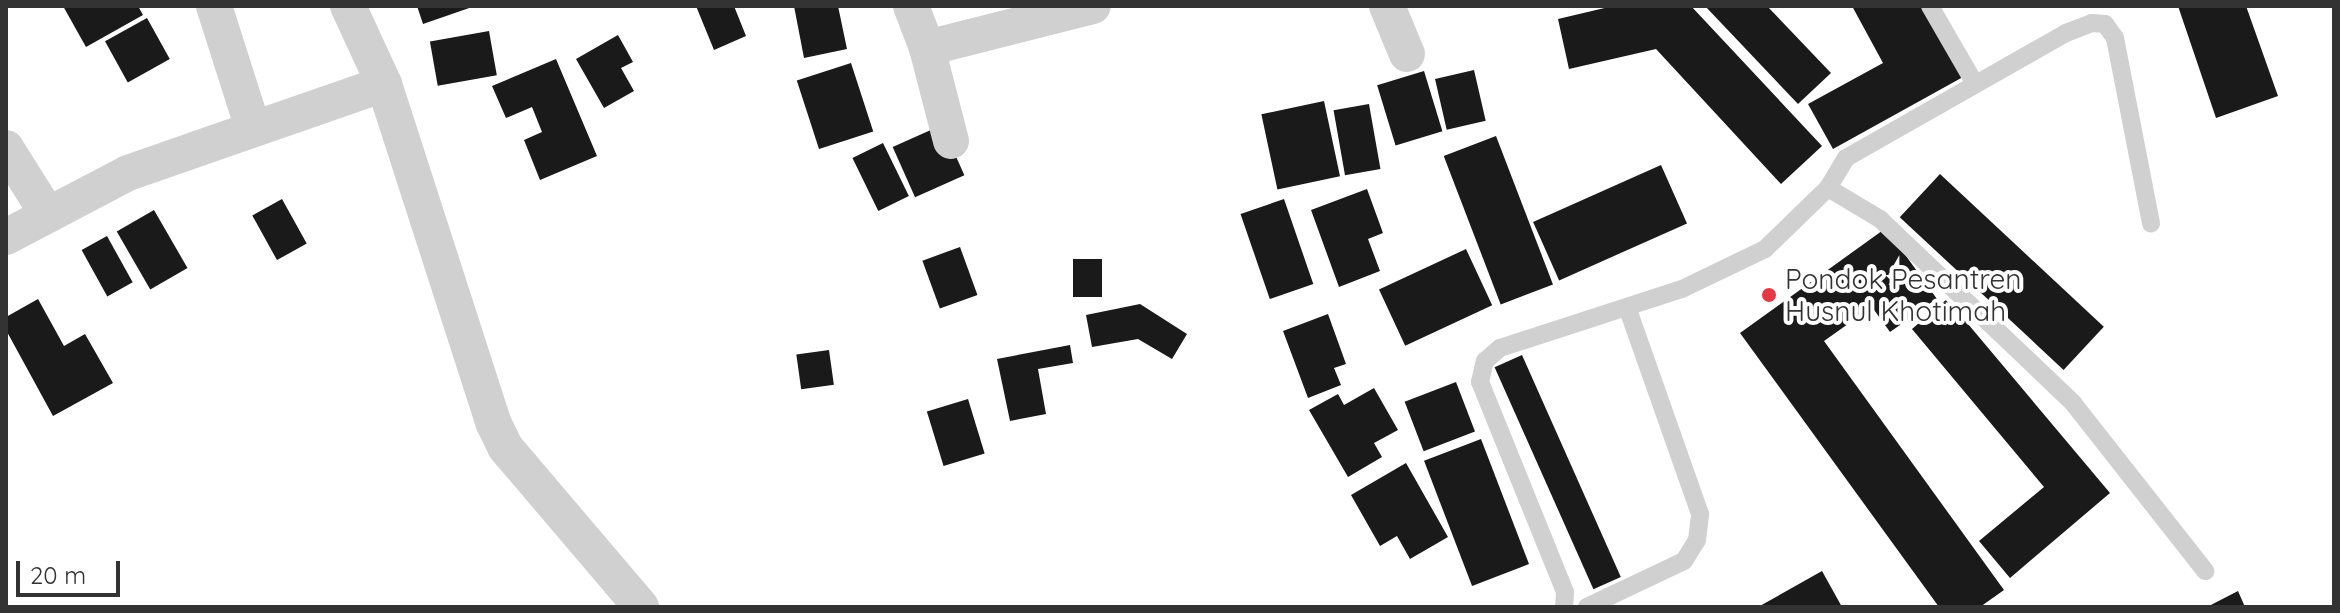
<!DOCTYPE html>
<html>
<head>
<meta charset="utf-8">
<style>
	body { margin:0 }
	#map { position:relative; width:2340px; height:613px; overflow:hidden; background:#fff; font-family:Quicksand,sans-serif }
	div>[style] { position:absolute }
	.building>* { inset:0; background:#1a1a1a; transform-origin:0 0 }
	.service>* { height:18px; margin:-9px; padding:0 9px; transform-origin:9px; border-radius:9px; background:#d0d0d0 }
	.minor>* { height:36px; margin:-18px; padding:0 18px; transform-origin:18px; border-radius:18px; background:#d0d0d0 }
	.dots>* { width:22px; height:22px; translate:-50% -50%; box-sizing:border-box; border:4px solid #fff; border-radius:50% }
	span { translate:-50% -50%; white-space:nowrap; text-align:center; line-height:1.15; -webkit-text-stroke:8px #fff; paint-order:stroke }
	.poi-label { font-size:28px; color:#333 }
	.left { translate:0 -50%; text-align:left }
	.frame { position:absolute; inset:0; border:8px solid #333; pointer-events:none }
	.scale { position:absolute; left:16px; top:561px; width:104px; height:36px; box-sizing:border-box; border:4px solid #333; border-top:0; padding-left:10px; font-size:24px; line-height:28px; white-space:nowrap; color:#333; -webkit-text-stroke:6px #fff; paint-order:stroke }
</style>
</head>
<body>
<div id="map">
	<div class="building">
		<i style="clip-path:polygon(63px 6px,138px 6px,143px 15px,86px 47px)"></i>
		<i style="clip-path:polygon(417px 6px,475px 6px,423px 24px)"></i>
		<i style="clip-path:polygon(696px 6px,734px 6px,746px 36px,714px 50px)"></i>
		<i style="clip-path:polygon(794px 6px,838px 6px,847px 49px,804px 58px)"></i>
		<i style="clip-path:polygon(1613px 6px,1691px 6px,1822px 146px,1781px 184px,1656px 49px,1569px 69px,1558px 19px)"></i>
		<i style="clip-path:polygon(1705px 6px,1767px 6px,1831px 73px,1798px 104px)"></i>
		<i style="clip-path:polygon(1852px 6px,1924px 6px,1963px 77px,1833px 149px,1808px 104px,1883px 63px)"></i>
		<i style="clip-path:polygon(2178px 6px,2246px 6px,2278px 96px,2216px 118px)"></i>
		<i style="left:147px;top:18px;width:47px;height:48px;rotate:61deg"></i>
		<i style="left:489px;top:31px;width:45px;height:60px;rotate:80deg"></i>
		<i style="clip-path:polygon(618px 35px,633px 62px,621px 68px,634px 91px,604px 108px,576px 59px)"></i>
		<i style="clip-path:polygon(556px 59px,597px 156px,540px 180px,524px 140px,542px 132px,532px 107px,506px 118px,492px 86px)"></i>
		<i style="left:851px;top:63px;width:72px;height:57px;rotate:72deg"></i>
		<i style="left:1474px;top:70px;width:52px;height:40px;rotate:77deg"></i>
		<i style="left:1424px;top:71px;width:63px;height:49px;rotate:73deg"></i>
		<i style="left:1324px;top:101px;width:77px;height:64px;rotate:78deg"></i>
		<i style="left:1369px;top:104px;width:66px;height:36px;rotate:80deg"></i>
		<i style="left:942px;top:125px;width:55px;height:54px;rotate:66deg"></i>
		<i style="left:1496px;top:136px;width:159px;height:56px;rotate:69deg"></i>
		<i style="left:883px;top:143px;width:59px;height:34px;rotate:64deg"></i>
		<i style="left:1661px;top:165px;width:64px;height:140px;rotate:66deg"></i>
		<i style="left:1940px;top:174px;width:224px;height:59px;rotate:43deg"></i>
		<i style="clip-path:polygon(1367px 189px,1383px 233px,1368px 239px,1380px 271px,1339px 287px,1311px 210px)"></i>
		<i style="left:282px;top:199px;width:51px;height:34px;rotate:61deg"></i>
		<i style="left:1284px;top:199px;width:90px;height:46px;rotate:71deg"></i>
		<i style="left:154px;top:210px;width:67px;height:43px;rotate:60deg"></i>
		<i style="clip-path:polygon(1886px 228px,1937px 299px,1890px 332px,1872px 307px,1824px 341px,2004px 590px,1980px 607px,1939px 607px,1740px 333px)"></i>
		<i style="left:107px;top:236px;width:53px;height:29px;rotate:61deg"></i>
		<i style="left:960px;top:247px;width:51px;height:40px;rotate:70deg"></i>
		<i style="left:1466px;top:249px;width:62px;height:96px;rotate:65deg"></i>
		<i style="left:1073px;top:259px;width:29px;height:38px"></i>
		<i style="clip-path:polygon(38px 299px,64px 346px,85px 334px,113px 383px,53px 416px,6px 330px,6px 317px)"></i>
		<i style="clip-path:polygon(1947px 299px,2110px 493px,2010px 578px,1979px 541px,2044px 487px,1912px 329px)"></i>
		<i style="clip-path:polygon(1140px 304px,1187px 334px,1172px 359px,1138px 339px,1092px 347px,1086px 315px)"></i>
		<i style="clip-path:polygon(1328px 314px,1346px 364px,1334px 368px,1341px 385px,1308px 398px,1283px 331px)"></i>
		<i style="clip-path:polygon(1070px 345px,1073px 363px,1038px 369px,1046px 414px,1010px 421px,997px 359px)"></i>
		<i style="left:829px;top:350px;width:35px;height:33px;rotate:82deg"></i>
		<i style="left:1522px;top:355px;width:243px;height:30px;rotate:66deg"></i>
		<i style="left:1456px;top:382px;width:53px;height:55px;rotate:69deg"></i>
		<i style="clip-path:polygon(1374px 388px,1398px 430px,1374px 443px,1382px 457px,1348px 477px,1309px 410px,1338px 394px,1344px 405px)"></i>
		<i style="left:968px;top:399px;width:57px;height:43px;rotate:73deg"></i>
		<i style="left:1481px;top:439px;width:134px;height:61px;rotate:69deg"></i>
		<i style="clip-path:polygon(1406px 463px,1448px 537px,1410px 559px,1397px 536px,1380px 546px,1351px 495px)"></i>
		<i style="clip-path:polygon(1822px 571px,1842px 607px,1758px 607px)"></i>
		<i style="clip-path:polygon(2238px 591px,2245px 607px,2207px 607px)"></i>
	</div>
	<div class="service">
		<i style="left:1930px;top:6px;width:90px;rotate:60deg"></i>
		<i style="left:1828px;top:188px;width:61px;rotate:30.8deg"></i>
		<i style="left:1880px;top:219px;width:267px;rotate:43.6deg"></i>
		<i style="left:2073px;top:403px;width:214px;rotate:51.8deg"></i>
		<i style="left:1564px;top:607px;width:15px;rotate:-86deg"></i>
		<i style="left:1565px;top:592px;width:227px;rotate:-112deg"></i>
		<i style="left:1480px;top:382px;width:22px;rotate:-77deg"></i>
		<i style="left:1485px;top:361px;width:20px;rotate:-41deg"></i>
		<i style="left:1500px;top:348px;width:191px;rotate:-18deg"></i>
		<i style="left:1682px;top:289px;width:92px;rotate:-25.7deg"></i>
		<i style="left:1765px;top:249px;width:88px;rotate:-44.1deg"></i>
		<i style="left:1828px;top:188px;width:35px;rotate:-59deg"></i>
		<i style="left:1846px;top:158px;width:253px;rotate:-29.6deg"></i>
		<i style="left:2066px;top:33px;width:28px;rotate:-21deg"></i>
		<i style="left:2092px;top:23px;width:13px;rotate:4deg"></i>
		<i style="left:2105px;top:24px;width:17px;rotate:54deg"></i>
		<i style="left:2115px;top:38px;width:189px;rotate:79deg"></i>
		<i style="left:1587px;top:607px;width:107px;rotate:-25.4deg"></i>
		<i style="left:1684px;top:561px;width:25px;rotate:-58deg"></i>
		<i style="left:1697px;top:540px;width:26px;rotate:-83deg"></i>
		<i style="left:1700px;top:514px;width:219px;rotate:-109.4deg"></i>
	</div>
	<div class="minor">
		<i style="left:214px;top:6px;width:128px;rotate:72.3deg"></i>
		<i style="left:348px;top:6px;width:86px;rotate:65.2deg"></i>
		<i style="left:384px;top:84px;width:355px;rotate:72.1deg"></i>
		<i style="left:493px;top:422px;width:28px;rotate:64deg"></i>
		<i style="left:505px;top:447px;width:210px;rotate:49.6deg"></i>
		<i style="left:911px;top:6px;width:45px;rotate:69.1deg"></i>
		<i style="left:927px;top:48px;width:171px;rotate:-14.2deg"></i>
		<i style="left:1387px;top:6px;width:52px;rotate:67.4deg"></i>
		<i style="left:927px;top:48px;width:96px;rotate:75.5deg"></i>
		<i style="left:6px;top:148px;width:79px;rotate:57.9deg"></i>
		<i style="left:6px;top:237px;width:138px;rotate:-27.7deg"></i>
		<i style="left:128px;top:173px;width:271px;rotate:-19.2deg"></i>
	</div>
	<div class="dots">
		<i style="left:1769px;top:295px;background:#e63946"></i>
	</div>
	<div class="poi-label">
		<span class="left" style="left:1785px;top:295px">Pondok Pesantren<br>Husnul Khotimah</span>
	</div>
	<div class="frame"></div>
	<div class="scale">20 m</div>
</div>
</body>
</html>
